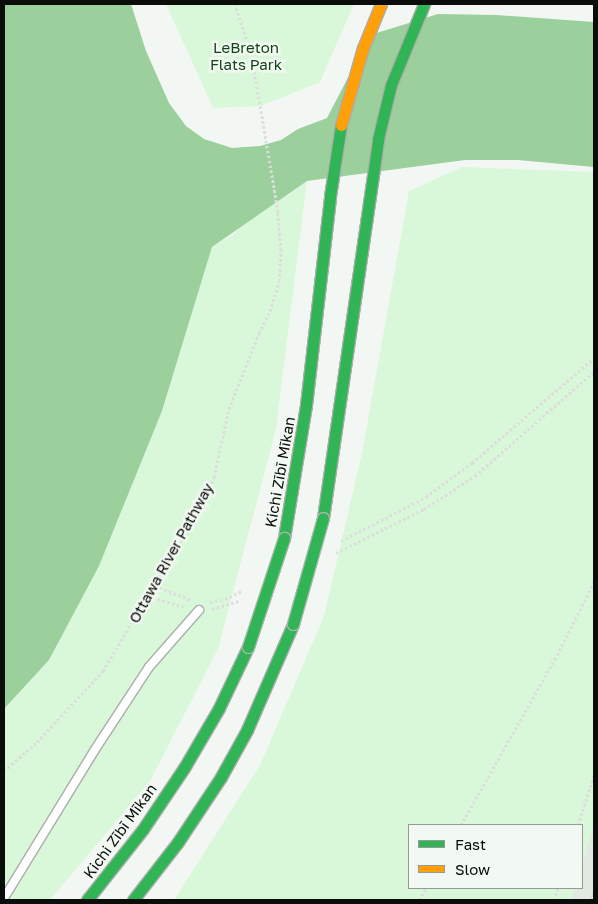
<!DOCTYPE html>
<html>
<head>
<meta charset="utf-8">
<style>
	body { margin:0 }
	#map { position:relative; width:598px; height:904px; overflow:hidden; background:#f3f7f3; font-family:"Golos Text",sans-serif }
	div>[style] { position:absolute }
	.built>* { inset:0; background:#e1e9e1 }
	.green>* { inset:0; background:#d9f8d9 }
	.water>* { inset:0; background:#9bd09d }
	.path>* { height:3px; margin-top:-1.5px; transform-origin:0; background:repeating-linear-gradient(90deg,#dcdddc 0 2.5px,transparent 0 5px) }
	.roads { filter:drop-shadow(1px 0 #abaeab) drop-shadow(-1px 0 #abaeab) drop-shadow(0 1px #abaeab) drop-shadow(0 -1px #abaeab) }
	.lane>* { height:8px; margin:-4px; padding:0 4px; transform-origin:4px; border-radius:4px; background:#fdfefd }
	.fast>* { height:11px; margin:-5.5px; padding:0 5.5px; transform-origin:5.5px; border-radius:5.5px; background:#30b455 }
	.slow>* { height:11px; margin:-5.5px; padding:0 5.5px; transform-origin:5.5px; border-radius:5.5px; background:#ff9f0a }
	.tram>* { height:1px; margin:-0.5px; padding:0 0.5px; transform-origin:0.5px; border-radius:0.5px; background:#d6d7d6 }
	.bridges { filter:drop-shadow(1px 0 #a8b8a9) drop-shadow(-1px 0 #a8b8a9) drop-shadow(0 1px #a8b8a9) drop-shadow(0 -1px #a8b8a9) }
	.fast-bridge>* { height:11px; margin:-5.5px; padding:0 5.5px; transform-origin:5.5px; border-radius:5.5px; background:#30b455 }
	span { translate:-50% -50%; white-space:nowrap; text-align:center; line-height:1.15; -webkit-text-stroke:5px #f2f8f2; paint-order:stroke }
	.park-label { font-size:15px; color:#124618 }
	.street-label { font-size:15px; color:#0b0d0b }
	.frame { position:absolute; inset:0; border:5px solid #0b0d0b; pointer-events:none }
	.legend { position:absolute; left:408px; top:824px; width:175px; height:65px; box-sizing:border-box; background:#f2f8f2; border:1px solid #969a96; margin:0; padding:6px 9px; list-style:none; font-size:15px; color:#0b0d0b }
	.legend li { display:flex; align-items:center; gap:10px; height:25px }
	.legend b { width:25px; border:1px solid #969a96 }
</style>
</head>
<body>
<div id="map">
	<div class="built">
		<i style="clip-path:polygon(594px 824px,594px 900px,570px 900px,574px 888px,582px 888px,582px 863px)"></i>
	</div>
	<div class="green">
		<i style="clip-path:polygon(166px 4px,354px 4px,320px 82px,261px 106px,213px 108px)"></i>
		<i style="clip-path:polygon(462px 167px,594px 172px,594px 824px,582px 863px,582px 825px,409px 825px,409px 888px,574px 888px,570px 900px,174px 900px,260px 765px,324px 616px,362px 453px,409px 191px)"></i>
		<i style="clip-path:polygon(307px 181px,276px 429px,218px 649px,150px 781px,50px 900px,4px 900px,4px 709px,49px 660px,99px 566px,162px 411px,212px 247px,231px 236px,249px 220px)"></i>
	</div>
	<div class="water">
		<i style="clip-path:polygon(4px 4px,131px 4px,146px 51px,169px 103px,186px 126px,204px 139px,232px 148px,260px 146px,281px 140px,298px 129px,327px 118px,370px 35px,438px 14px,496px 15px,594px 22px,594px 167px,518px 160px,465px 160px,307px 181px,212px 247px,162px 411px,99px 566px,49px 660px,4px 709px)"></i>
	</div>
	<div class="path">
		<i style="left:341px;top:541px;width:96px;rotate:-27.4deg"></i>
		<i style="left:426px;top:497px;width:57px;rotate:-36.5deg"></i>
		<i style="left:472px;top:463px;width:161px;rotate:-40.7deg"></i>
		<i style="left:336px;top:553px;width:98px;rotate:-26.6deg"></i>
		<i style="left:424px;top:509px;width:61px;rotate:-32.9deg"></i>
		<i style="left:475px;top:476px;width:158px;rotate:-41.2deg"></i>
		<i style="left:155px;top:586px;width:39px;rotate:21deg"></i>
		<i style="left:148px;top:596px;width:37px;rotate:17deg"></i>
		<i style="left:210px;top:602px;width:15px;rotate:-11deg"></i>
		<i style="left:225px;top:599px;width:19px;rotate:-25deg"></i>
		<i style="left:212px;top:609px;width:28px;rotate:-17deg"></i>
		<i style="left:4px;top:771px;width:44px;rotate:-41.3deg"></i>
		<i style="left:37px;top:742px;width:97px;rotate:-47.1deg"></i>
		<i style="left:103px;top:671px;width:197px;rotate:-59.1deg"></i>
		<i style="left:204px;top:502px;width:27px;rotate:-68deg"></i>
		<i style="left:214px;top:477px;width:70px;rotate:-77.6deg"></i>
		<i style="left:229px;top:409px;width:82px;rotate:-68.5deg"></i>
		<i style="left:259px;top:333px;width:25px;rotate:-63deg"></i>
		<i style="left:270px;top:311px;width:31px;rotate:-73deg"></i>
		<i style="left:279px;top:281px;width:31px;rotate:-86deg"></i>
		<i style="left:281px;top:250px;width:38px;rotate:-95deg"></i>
		<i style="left:278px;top:212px;width:161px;rotate:-99.6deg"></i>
		<i style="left:251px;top:53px;width:52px;rotate:-108.1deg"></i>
		<i style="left:461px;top:825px;width:195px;rotate:-60.5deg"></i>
		<i style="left:557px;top:655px;width:82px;rotate:-63.1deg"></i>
		<i style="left:578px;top:825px;width:52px;rotate:-71.9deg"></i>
		<i style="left:419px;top:900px;width:14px;rotate:-60deg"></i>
		<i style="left:554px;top:900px;width:13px;rotate:-72deg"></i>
	</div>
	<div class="roads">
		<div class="lane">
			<i style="left:4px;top:898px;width:172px;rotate:-58.5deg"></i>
			<i style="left:94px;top:751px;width:100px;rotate:-56.8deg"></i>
			<i style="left:149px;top:667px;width:76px;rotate:-48.7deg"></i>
		</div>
		<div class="fast">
			<i style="left:323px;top:518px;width:383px;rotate:-81.7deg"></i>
			<i style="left:378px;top:139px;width:56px;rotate:-76.5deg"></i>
			<i style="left:391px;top:85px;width:87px;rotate:-67.8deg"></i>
			<i style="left:284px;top:538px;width:135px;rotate:-80.6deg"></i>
			<i style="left:306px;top:405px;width:210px;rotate:-83.4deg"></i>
			<i style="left:330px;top:196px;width:72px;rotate:-81.2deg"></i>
			<i style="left:87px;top:900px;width:90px;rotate:-51.7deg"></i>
			<i style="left:143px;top:829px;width:73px;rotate:-56.1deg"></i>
			<i style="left:184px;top:768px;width:69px;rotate:-59.7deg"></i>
			<i style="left:219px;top:708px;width:68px;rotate:-64.6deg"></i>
			<i style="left:133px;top:900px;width:73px;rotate:-52.2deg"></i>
			<i style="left:178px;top:842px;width:78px;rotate:-56.5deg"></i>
			<i style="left:221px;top:777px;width:54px;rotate:-61deg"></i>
			<i style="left:247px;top:730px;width:116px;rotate:-66.5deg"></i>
		</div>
		<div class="slow">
			<i style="left:341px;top:125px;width:80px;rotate:-74.1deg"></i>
			<i style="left:363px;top:48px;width:48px;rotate:-67.8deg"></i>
		</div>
	</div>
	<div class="tram">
		<i style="left:590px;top:900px;width:14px;rotate:-73deg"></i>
	</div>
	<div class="bridges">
		<div class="fast-bridge">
			<i style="left:293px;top:624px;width:110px;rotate:-74.2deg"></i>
			<i style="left:248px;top:647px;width:115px;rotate:-71.7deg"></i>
		</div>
	</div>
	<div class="park-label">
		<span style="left:246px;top:56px">LeBreton<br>Flats Park</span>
	</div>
	<div class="street-label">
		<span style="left:280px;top:472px;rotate:-80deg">Kichi Zībī Mīkan</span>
		<span style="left:171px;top:553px;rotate:-61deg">Ottawa River Pathway</span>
		<span style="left:120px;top:831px;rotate:-54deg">Kichi Zībī Mīkan</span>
	</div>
	<div class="frame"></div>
	<ul class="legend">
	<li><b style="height:6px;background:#30b455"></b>Fast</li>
	<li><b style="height:6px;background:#ff9f0a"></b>Slow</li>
	</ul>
</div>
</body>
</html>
